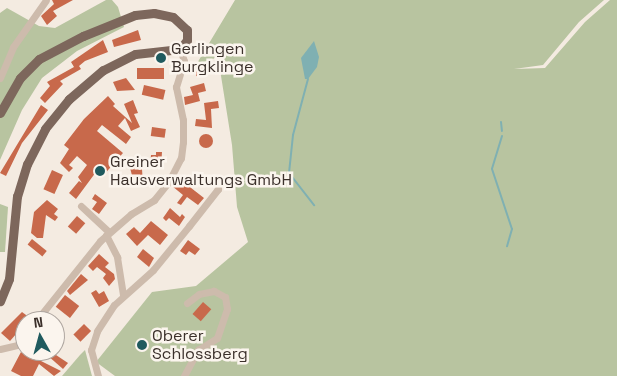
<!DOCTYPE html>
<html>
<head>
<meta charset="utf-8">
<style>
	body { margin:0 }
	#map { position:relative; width:617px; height:376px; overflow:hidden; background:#f4ebe1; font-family:"Space Grotesk",sans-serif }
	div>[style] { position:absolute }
	.green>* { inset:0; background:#b8c4a0 }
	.water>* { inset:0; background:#7fb0b2 }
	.stream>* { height:2px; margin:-1px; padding:0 1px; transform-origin:1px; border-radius:1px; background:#7fb0b2 }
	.building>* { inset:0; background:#c8694b; transform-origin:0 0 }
	.round { border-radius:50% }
	.minor>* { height:7px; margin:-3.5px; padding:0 3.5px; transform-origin:3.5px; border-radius:3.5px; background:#cdbbac }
	.major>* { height:9px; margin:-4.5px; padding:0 4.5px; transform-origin:4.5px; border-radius:4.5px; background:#7d675c }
	.dots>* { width:14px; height:14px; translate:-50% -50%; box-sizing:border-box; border:2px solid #fbf5ee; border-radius:50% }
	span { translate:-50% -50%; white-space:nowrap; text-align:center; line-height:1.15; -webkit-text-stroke:5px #fbf5ee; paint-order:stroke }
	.poi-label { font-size:16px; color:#3b302b }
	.left { translate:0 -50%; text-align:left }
	.north { position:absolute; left:15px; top:311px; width:50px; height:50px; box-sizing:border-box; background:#fbf5ee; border:1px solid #aea6a0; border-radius:50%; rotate:353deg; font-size:14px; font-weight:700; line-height:20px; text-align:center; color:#3b302b }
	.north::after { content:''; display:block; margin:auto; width:18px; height:22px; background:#1f5a5e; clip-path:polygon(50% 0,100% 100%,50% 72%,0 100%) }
</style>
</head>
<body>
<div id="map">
	<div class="green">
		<i style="clip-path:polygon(106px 0,112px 0,118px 7px,124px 27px,77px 51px,42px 78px,22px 110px,0 160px,0 13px,7px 8px,39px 26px,55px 28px)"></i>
		<i style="clip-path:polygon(235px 0,604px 0,579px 22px,543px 65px,514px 69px,545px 68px,585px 22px,610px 0,617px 0,617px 376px,115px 376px,96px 362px,152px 292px,196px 286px,248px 242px,237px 207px,232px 145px,218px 57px,196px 65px)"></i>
		<i style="clip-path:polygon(0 204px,8px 207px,5px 252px,0 252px)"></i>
		<i style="clip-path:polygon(85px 350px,92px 376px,62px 376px,80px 355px)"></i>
	</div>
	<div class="water">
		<i style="clip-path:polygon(314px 41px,319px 57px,317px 67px,308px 79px,305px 79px,301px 58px)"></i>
	</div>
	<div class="stream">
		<i style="left:308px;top:79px;width:58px;rotate:105deg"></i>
		<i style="left:293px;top:135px;width:38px;rotate:96deg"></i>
		<i style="left:289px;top:173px;width:41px;rotate:52deg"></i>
		<i style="left:501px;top:122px;width:9px;rotate:84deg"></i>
		<i style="left:502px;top:136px;width:34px;rotate:107deg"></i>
		<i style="left:492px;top:169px;width:63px;rotate:71.6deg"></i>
		<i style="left:512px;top:229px;width:18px;rotate:106deg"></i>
	</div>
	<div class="building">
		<i style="clip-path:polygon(52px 0,73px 0,53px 11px,57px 16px,47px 25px,41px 16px,54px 4px)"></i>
		<i style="clip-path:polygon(138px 30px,141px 40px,114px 47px,112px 40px)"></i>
		<i style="clip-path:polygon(103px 40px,108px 52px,85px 61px,79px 66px,81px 69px,60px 81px,63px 84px,45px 103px,40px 98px,50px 86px,47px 82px,74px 67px,71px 62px)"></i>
		<i style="clip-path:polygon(210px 61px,212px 68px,204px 70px,203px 77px,196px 76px,196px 65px)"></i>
		<i style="left:137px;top:68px;width:27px;height:11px"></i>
		<i style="clip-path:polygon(126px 78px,135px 90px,117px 91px,113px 82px)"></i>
		<i style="clip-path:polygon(204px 83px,206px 91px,198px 93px,200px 101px,185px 105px,184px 97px,193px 95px,190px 87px)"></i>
		<i style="left:144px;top:85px;width:22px;height:10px;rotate:13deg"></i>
		<i style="clip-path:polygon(108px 96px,115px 104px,113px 106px,132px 123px,124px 104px,133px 100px,138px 113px,134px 114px,140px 127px,131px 131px,125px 118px,118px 126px,131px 137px,126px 144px,102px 125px,97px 131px,123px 153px,102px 177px,96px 172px,76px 199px,69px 193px,79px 181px,82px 183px,78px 177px,87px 165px,77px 156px,69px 165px,73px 168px,69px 172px,60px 163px,69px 149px,64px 145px,84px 119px)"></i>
		<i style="clip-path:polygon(218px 101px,219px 108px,211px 109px,212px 128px,195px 126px,196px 119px,206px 120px,204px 103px)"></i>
		<i style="clip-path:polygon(41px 105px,48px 110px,22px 143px,6px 176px,0 173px)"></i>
		<i style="left:152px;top:127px;width:14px;height:9px;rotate:8deg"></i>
		<i class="round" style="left:199px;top:134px;width:14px;height:14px"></i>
		<i style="clip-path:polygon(156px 152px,162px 152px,161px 168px,150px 167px,151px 155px,156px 155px)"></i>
		<i style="clip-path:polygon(136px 162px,139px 170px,142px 169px,143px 184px,135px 187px,129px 164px)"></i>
		<i style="left:52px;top:170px;width:12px;height:21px;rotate:24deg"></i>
		<i style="clip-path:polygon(180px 175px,188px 181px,186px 184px,204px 198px,198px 205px,187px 197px,181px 205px,177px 203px,183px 195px,172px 186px)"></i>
		<i style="clip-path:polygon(95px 194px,107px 203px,99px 214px,92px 209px,97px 202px,92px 199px)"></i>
		<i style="clip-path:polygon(47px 200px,58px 209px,54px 214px,58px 217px,55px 221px,46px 215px,43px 238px,37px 238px,31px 233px,34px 212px)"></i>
		<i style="clip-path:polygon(170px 208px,180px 217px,182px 214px,185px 217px,179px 226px,169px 218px,166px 221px,163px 218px)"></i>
		<i style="left:77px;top:216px;width:11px;height:14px;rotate:41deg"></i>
		<i style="clip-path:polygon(151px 221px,168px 235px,160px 245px,148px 235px,137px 246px,126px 234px,134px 227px,140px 233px)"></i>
		<i style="left:32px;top:239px;width:19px;height:7px;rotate:39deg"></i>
		<i style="clip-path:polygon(188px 240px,200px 249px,195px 255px,189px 251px,186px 255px,180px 251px)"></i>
		<i style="clip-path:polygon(143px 249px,154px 258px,149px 267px,137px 257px)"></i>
		<i style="clip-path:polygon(99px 254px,109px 263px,105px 267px,114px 274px,115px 279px,109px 286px,103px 278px,106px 274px,97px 267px,93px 271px,88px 266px)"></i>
		<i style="clip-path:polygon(81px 274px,88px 280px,70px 295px,67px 291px)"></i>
		<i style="clip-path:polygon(96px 290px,99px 294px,104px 291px,109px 301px,99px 307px,91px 293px)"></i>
		<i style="left:65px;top:295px;width:18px;height:15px;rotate:38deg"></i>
		<i style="left:203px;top:302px;width:11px;height:16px;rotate:41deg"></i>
		<i style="clip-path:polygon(22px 312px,30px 318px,10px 341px,1px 333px)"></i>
		<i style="left:84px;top:324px;width:10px;height:15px;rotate:45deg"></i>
		<i style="clip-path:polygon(50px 351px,68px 363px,63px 369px,47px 355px)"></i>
		<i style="clip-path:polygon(21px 352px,41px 361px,61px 371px,54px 376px,39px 364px,33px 376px,21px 376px,11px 371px)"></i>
	</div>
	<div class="minor">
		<i style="left:0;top:78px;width:34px;rotate:-67deg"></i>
		<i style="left:13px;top:47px;width:57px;rotate:-54.9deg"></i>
		<i style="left:81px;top:206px;width:38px;rotate:43deg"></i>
		<i style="left:106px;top:235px;width:25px;rotate:63deg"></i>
		<i style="left:117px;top:257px;width:39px;rotate:81deg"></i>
		<i style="left:36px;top:321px;width:102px;rotate:-51.3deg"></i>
		<i style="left:100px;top:241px;width:41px;rotate:-41.1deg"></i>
		<i style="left:131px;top:214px;width:27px;rotate:-31deg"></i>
		<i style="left:154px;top:200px;width:22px;rotate:-51deg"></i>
		<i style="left:168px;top:183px;width:28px;rotate:-63deg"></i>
		<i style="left:181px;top:158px;width:16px;rotate:-83deg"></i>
		<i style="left:183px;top:142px;width:22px;rotate:-90deg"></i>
		<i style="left:183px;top:120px;width:34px;rotate:-102deg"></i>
		<i style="left:176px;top:87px;width:27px;rotate:-73deg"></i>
		<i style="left:184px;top:61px;width:13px;rotate:-108deg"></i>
		<i style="left:0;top:349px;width:26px;rotate:-13deg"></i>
		<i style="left:98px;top:376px;width:27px;rotate:-105deg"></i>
		<i style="left:91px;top:350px;width:20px;rotate:-72deg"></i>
		<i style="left:97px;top:331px;width:31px;rotate:-57deg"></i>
		<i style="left:114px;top:305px;width:52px;rotate:-41.9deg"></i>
		<i style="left:153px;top:270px;width:57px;rotate:-50.7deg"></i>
		<i style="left:189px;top:226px;width:47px;rotate:-51.9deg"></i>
		<i style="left:218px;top:189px;width:6px;rotate:-99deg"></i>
		<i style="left:184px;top:376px;width:30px;rotate:-62deg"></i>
		<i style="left:198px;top:350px;width:22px;rotate:-32deg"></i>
		<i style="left:217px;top:338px;width:31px;rotate:-71deg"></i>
		<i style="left:227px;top:309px;width:12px;rotate:-99deg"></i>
		<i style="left:225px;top:297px;width:13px;rotate:-151deg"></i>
		<i style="left:214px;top:291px;width:15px;rotate:169deg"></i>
		<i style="left:199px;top:294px;width:15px;rotate:143deg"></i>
	</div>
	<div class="major">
		<i style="left:0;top:113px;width:40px;rotate:-60.3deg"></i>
		<i style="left:20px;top:78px;width:27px;rotate:-45deg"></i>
		<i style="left:39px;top:59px;width:50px;rotate:-27.6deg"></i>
		<i style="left:83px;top:36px;width:56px;rotate:-22deg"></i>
		<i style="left:135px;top:15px;width:19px;rotate:-6deg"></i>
		<i style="left:154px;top:13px;width:19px;rotate:12deg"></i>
		<i style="left:173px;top:17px;width:19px;rotate:43deg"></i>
		<i style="left:187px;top:30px;width:10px;rotate:90deg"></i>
		<i style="left:187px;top:40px;width:11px;rotate:128deg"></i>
		<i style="left:180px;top:49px;width:45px;rotate:173.7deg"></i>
		<i style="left:135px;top:54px;width:36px;rotate:153deg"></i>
		<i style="left:103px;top:70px;width:45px;rotate:139.5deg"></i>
		<i style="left:69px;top:99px;width:38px;rotate:129deg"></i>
		<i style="left:45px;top:129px;width:39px;rotate:117deg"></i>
		<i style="left:27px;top:164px;width:34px;rotate:107deg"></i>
		<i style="left:17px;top:196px;width:83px;rotate:95.5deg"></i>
		<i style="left:9px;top:279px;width:24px;rotate:112deg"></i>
	</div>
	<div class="dots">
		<i style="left:161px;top:58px;background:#1f5a5e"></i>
		<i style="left:100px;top:171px;background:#1f5a5e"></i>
		<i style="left:142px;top:345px;background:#1f5a5e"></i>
	</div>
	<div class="poi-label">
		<span class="left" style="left:171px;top:58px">Gerlingen<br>Burgklinge</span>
		<span class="left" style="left:110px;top:171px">Greiner<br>Hausverwaltungs GmbH</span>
		<span class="left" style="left:152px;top:345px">Oberer<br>Schlossberg</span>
	</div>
	<div class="north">N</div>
</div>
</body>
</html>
